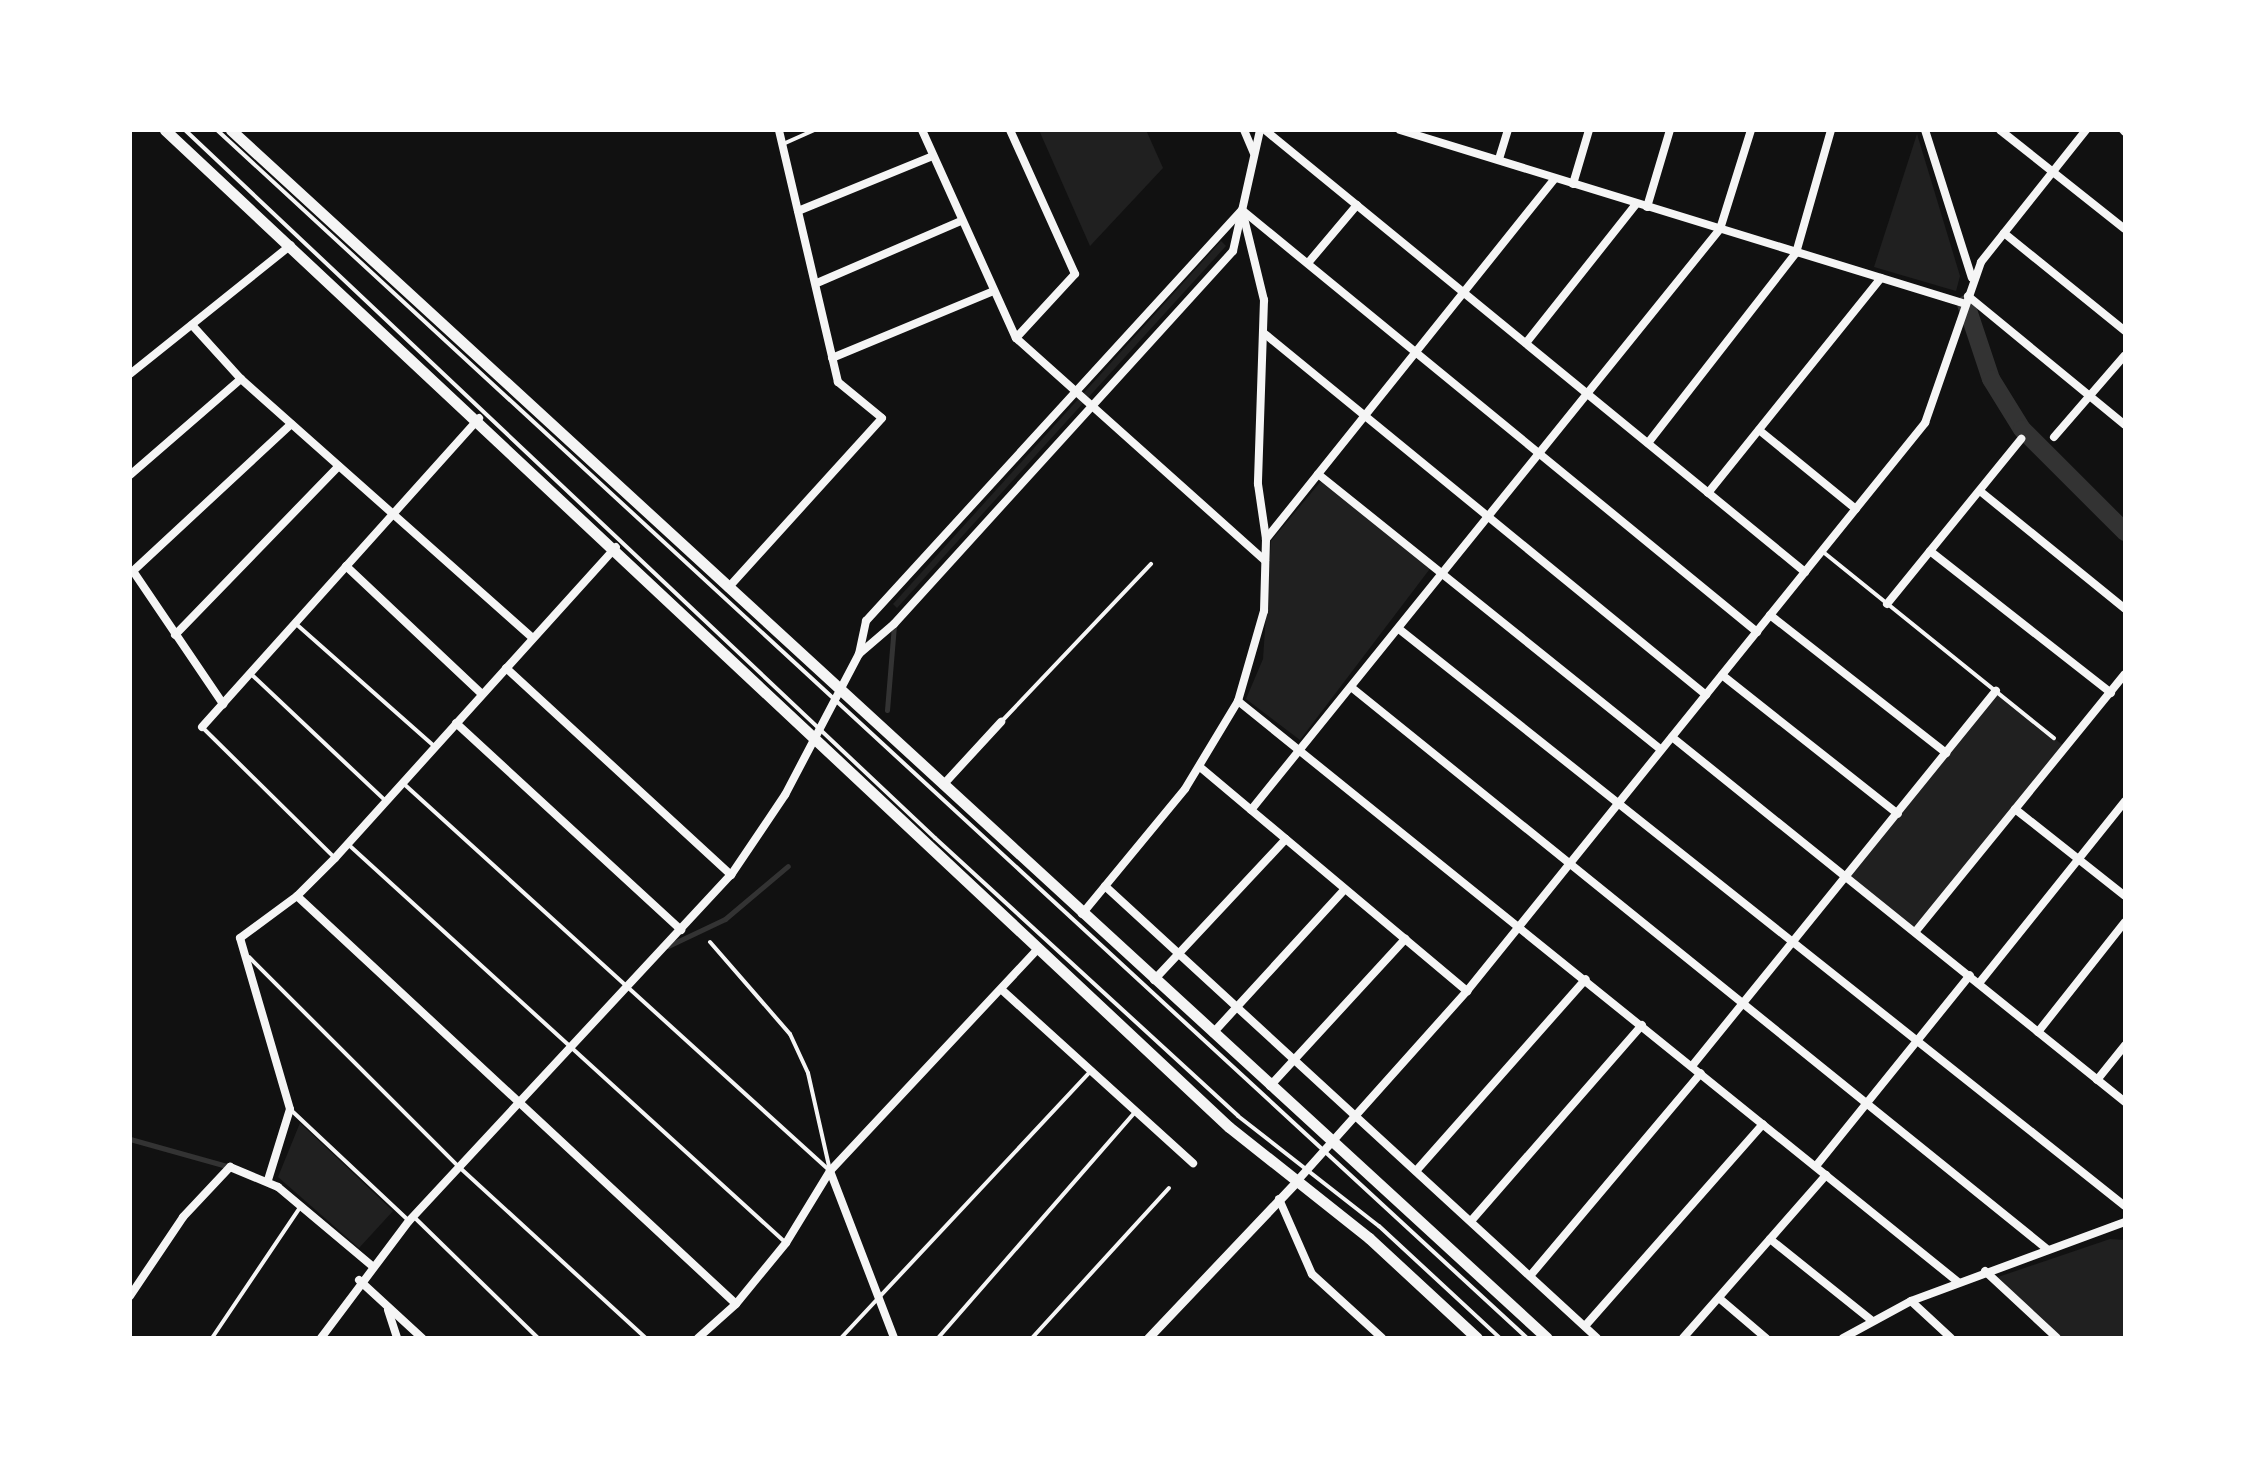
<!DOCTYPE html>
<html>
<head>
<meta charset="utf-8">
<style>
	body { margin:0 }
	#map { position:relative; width:2255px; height:1468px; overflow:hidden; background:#111; font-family:"Varela Round",sans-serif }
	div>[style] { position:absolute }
	.green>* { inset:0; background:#202020; transform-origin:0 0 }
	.stream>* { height:5px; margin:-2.5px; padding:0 2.5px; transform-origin:2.5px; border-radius:2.5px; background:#333 }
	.canal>* { height:18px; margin:-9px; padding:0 9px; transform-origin:9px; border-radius:9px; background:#333 }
	.service>* { height:4px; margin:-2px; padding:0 2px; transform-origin:2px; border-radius:2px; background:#f5f5f5 }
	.minor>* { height:8px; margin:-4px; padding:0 4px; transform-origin:4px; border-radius:4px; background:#f5f5f5 }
	.tertiary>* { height:9px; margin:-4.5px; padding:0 4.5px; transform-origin:4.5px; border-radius:4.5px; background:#f5f5f5 }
	.primary>* { height:11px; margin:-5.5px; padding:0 5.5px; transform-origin:5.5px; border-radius:5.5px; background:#f5f5f5 }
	span { translate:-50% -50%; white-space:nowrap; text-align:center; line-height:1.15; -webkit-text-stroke:10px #fff; paint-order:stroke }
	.frame { position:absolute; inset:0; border:132px solid #fff; pointer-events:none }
</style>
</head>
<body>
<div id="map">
	<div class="green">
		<i style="clip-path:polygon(1039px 130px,1146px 130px,1163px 168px,1090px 246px)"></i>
		<i style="clip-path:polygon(1917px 134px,1960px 276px,1956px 291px,1874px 267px)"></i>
		<i style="clip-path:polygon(1221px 241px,1226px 246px,897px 608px,893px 604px)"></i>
		<i style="clip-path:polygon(1322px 480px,1432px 566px,1300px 740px,1246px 699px,1263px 659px,1271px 541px)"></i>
		<i style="left:1996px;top:691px;width:90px;height:238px;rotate:39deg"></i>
		<i style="clip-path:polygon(300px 1123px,393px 1211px,359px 1248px,278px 1177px)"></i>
		<i style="clip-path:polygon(2110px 1239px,2125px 1240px,2125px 1338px,2060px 1338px,1998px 1277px)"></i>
	</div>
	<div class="stream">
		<i style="left:887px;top:710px;width:86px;rotate:-85.3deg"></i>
		<i style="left:668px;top:946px;width:63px;rotate:-25.3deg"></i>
		<i style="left:725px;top:919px;width:82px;rotate:-40.1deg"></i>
		<i style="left:130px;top:1139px;width:104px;rotate:15.6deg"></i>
	</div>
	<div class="canal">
		<i style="left:1966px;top:304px;width:79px;rotate:71.6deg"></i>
		<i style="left:1991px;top:379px;width:59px;rotate:58.2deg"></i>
		<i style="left:2022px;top:429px;width:146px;rotate:45deg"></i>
	</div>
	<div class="service">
		<i style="left:185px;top:130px;width:1031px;rotate:43.35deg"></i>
		<i style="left:935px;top:838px;width:411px;rotate:42.5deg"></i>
		<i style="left:1238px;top:1116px;width:179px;rotate:38deg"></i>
		<i style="left:1379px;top:1226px;width:165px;rotate:42.8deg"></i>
		<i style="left:217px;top:130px;width:1782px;rotate:42.68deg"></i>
		<i style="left:783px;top:144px;width:35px;rotate:-24deg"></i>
		<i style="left:1822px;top:551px;width:298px;rotate:38.9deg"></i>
		<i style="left:295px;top:623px;width:186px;rotate:41.5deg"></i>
		<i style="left:251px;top:674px;width:185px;rotate:43.3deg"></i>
		<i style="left:1001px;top:722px;width:218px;rotate:-46.5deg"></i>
		<i style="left:203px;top:728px;width:185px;rotate:44.6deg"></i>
		<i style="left:404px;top:784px;width:576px;rotate:42.25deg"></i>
		<i style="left:350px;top:846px;width:590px;rotate:42.32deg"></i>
		<i style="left:710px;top:942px;width:122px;rotate:49deg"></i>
		<i style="left:790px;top:1034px;width:43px;rotate:65.2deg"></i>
		<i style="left:808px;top:1073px;width:100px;rotate:77.3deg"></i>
		<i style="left:249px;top:957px;width:296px;rotate:45deg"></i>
		<i style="left:458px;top:1166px;width:255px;rotate:42.5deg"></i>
		<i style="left:292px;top:1111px;width:161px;rotate:43.2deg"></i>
		<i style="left:413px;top:1216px;width:175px;rotate:44.3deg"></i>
		<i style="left:212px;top:1338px;width:159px;rotate:-56deg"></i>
		<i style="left:841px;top:1338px;width:364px;rotate:-46.9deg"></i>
		<i style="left:938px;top:1338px;width:300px;rotate:-48.9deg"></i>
		<i style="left:1032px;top:1338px;width:203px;rotate:-47.6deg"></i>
	</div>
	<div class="minor">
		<i style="left:922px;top:130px;width:228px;rotate:65.7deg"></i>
		<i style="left:1016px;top:338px;width:334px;rotate:41.8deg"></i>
		<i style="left:1010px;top:130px;width:158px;rotate:65.7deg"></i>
		<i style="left:1075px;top:274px;width:87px;rotate:132.7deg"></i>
		<i style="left:1244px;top:130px;width:25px;rotate:67deg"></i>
		<i style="left:1265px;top:130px;width:698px;rotate:39.3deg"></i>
		<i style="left:1400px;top:130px;width:592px;rotate:17.09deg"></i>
		<i style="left:1925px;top:130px;width:155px;rotate:72.4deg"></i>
		<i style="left:2000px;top:130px;width:159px;rotate:38.4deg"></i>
		<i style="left:2123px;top:130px;width:3px;rotate:45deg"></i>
		<i style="left:1499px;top:159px;width:30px;rotate:-73deg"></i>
		<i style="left:1573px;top:184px;width:56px;rotate:-73.5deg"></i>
		<i style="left:1647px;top:207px;width:80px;rotate:-73.4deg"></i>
		<i style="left:1242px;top:210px;width:666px;rotate:39.33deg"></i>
		<i style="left:798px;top:211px;width:146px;rotate:-22.2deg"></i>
		<i style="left:1243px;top:214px;width:89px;rotate:76.3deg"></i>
		<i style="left:1264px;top:300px;width:184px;rotate:91.9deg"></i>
		<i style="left:1258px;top:484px;width:56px;rotate:81.7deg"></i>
		<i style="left:2004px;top:233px;width:156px;rotate:39deg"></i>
		<i style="left:1308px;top:263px;width:76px;rotate:-49.8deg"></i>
		<i style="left:817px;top:283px;width:157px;rotate:-23.3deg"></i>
		<i style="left:1968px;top:296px;width:203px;rotate:39.4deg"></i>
		<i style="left:192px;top:325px;width:73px;rotate:47.8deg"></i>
		<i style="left:241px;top:379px;width:390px;rotate:41.6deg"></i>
		<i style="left:1265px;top:334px;width:570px;rotate:39.3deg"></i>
		<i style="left:1526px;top:343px;width:177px;rotate:-51.6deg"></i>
		<i style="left:832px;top:358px;width:172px;rotate:-22.5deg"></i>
		<i style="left:130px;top:374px;width:206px;rotate:-38.7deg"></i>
		<i style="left:1759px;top:430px;width:125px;rotate:39.2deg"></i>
		<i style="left:2054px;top:437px;width:108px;rotate:-49.1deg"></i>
		<i style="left:1648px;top:443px;width:241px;rotate:-52.1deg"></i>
		<i style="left:1796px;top:253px;width:128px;rotate:-74.1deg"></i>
		<i style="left:1318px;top:474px;width:440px;rotate:38.8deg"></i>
		<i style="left:130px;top:475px;width:147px;rotate:-40.9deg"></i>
		<i style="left:1980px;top:491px;width:187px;rotate:39.1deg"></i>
		<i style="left:1708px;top:493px;width:276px;rotate:-51.2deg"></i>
		<i style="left:1930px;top:551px;width:230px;rotate:38.1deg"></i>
		<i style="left:346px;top:566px;width:187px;rotate:43.3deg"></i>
		<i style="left:133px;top:571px;width:216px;rotate:-42.9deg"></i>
		<i style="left:133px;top:571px;width:161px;rotate:55.9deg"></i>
		<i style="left:728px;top:588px;width:229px;rotate:-47.8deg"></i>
		<i style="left:882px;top:418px;width:57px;rotate:-140.7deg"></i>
		<i style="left:838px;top:382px;width:259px;rotate:-103.2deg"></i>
		<i style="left:1887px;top:604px;width:213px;rotate:-50.9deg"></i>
		<i style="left:1770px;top:615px;width:224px;rotate:38.1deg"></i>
		<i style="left:1399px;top:629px;width:927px;rotate:38.48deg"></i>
		<i style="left:175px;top:635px;width:235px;rotate:-45.9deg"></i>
		<i style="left:859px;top:654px;width:46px;rotate:-40.6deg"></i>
		<i style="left:894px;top:624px;width:504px;rotate:-47.73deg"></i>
		<i style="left:1233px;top:251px;width:124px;rotate:-77.4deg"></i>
		<i style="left:506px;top:668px;width:306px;rotate:42.6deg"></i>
		<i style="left:1722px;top:675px;width:224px;rotate:38.3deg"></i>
		<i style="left:1351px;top:687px;width:895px;rotate:38.92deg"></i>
		<i style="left:1238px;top:701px;width:925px;rotate:38.9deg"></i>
		<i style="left:456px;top:723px;width:306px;rotate:42.6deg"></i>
		<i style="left:202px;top:727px;width:415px;rotate:-48.1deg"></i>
		<i style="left:1672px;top:737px;width:582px;rotate:38.86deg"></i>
		<i style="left:1200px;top:767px;width:349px;rotate:40deg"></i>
		<i style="left:943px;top:785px;width:86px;rotate:-47.4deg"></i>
		<i style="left:2015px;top:809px;width:140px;rotate:38.3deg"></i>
		<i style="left:1251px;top:810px;width:747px;rotate:-51.09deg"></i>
		<i style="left:1720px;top:229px;width:104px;rotate:-72.6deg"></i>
		<i style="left:1105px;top:886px;width:668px;rotate:42.57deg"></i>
		<i style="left:297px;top:896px;width:599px;rotate:42.9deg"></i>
		<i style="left:1082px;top:914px;width:162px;rotate:-50.5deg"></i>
		<i style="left:1185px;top:789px;width:103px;rotate:-58.9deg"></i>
		<i style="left:1238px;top:701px;width:94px;rotate:-73.9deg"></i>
		<i style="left:1264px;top:611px;width:72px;rotate:-88.4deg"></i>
		<i style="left:1266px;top:539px;width:461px;rotate:-51.3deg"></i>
		<i style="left:1916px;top:931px;width:331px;rotate:-50.9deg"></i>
		<i style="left:1154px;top:980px;width:193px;rotate:-46.9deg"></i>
		<i style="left:1980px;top:982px;width:232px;rotate:-51.3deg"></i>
		<i style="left:1002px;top:990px;width:258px;rotate:42.2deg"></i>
		<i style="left:2038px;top:1032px;width:140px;rotate:-51.7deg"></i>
		<i style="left:1213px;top:1033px;width:195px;rotate:-47.5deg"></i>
		<i style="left:1692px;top:1066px;width:483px;rotate:-51deg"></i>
		<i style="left:2097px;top:1080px;width:45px;rotate:-51.3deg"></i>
		<i style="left:1270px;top:1086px;width:200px;rotate:-47.4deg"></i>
		<i style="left:1816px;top:1166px;width:245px;rotate:-51.1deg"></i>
		<i style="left:830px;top:1171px;width:179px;rotate:69deg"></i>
		<i style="left:1416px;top:1171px;width:256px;rotate:-48.5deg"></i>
		<i style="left:268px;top:1180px;width:74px;rotate:-72.8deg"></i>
		<i style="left:290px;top:1109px;width:178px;rotate:-106.3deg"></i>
		<i style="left:240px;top:938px;width:71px;rotate:-36.4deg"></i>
		<i style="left:297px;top:896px;width:54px;rotate:-45deg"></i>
		<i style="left:335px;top:858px;width:419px;rotate:-47.9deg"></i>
		<i style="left:1298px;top:1180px;width:254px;rotate:-48.2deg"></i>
		<i style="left:1467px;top:991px;width:730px;rotate:-51.12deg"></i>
		<i style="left:1925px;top:423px;width:170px;rotate:-70.8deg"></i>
		<i style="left:1981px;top:262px;width:169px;rotate:-51.5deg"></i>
		<i style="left:1279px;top:1199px;width:82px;rotate:66.3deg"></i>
		<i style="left:1312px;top:1274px;width:95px;rotate:42.4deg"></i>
		<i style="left:1471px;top:1221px;width:260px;rotate:-48.9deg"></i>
		<i style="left:1770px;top:1239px;width:129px;rotate:38.7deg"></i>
		<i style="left:1985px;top:1271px;width:98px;rotate:42.9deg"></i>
		<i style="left:1530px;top:1276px;width:265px;rotate:-49.9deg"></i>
		<i style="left:359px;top:1280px;width:86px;rotate:42.6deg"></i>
		<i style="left:130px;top:1296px;width:95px;rotate:-56.1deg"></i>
		<i style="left:183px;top:1217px;width:69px;rotate:-46.8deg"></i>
		<i style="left:230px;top:1167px;width:52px;rotate:22.6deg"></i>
		<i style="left:278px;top:1187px;width:121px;rotate:40deg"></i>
		<i style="left:1719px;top:1298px;width:62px;rotate:40.4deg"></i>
		<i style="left:1911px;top:1301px;width:54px;rotate:42.8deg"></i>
		<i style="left:388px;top:1310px;width:29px;rotate:72deg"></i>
		<i style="left:1585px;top:1326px;width:269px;rotate:-48.6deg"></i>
		<i style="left:321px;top:1338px;width:146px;rotate:-53.1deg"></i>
		<i style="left:409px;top:1221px;width:473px;rotate:-47.1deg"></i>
		<i style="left:731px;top:875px;width:97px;rotate:-56deg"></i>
		<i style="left:785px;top:795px;width:159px;rotate:-62.3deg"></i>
		<i style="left:859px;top:654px;width:34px;rotate:-78deg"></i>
		<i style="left:866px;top:621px;width:557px;rotate:-47.55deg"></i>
		<i style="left:698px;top:1338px;width:51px;rotate:-41.8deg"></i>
		<i style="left:736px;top:1304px;width:79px;rotate:-50.7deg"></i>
		<i style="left:786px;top:1243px;width:84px;rotate:-58.6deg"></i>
		<i style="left:830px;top:1171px;width:304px;rotate:-46.9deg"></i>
		<i style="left:1683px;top:1338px;width:217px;rotate:-48.7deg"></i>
		<i style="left:1843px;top:1338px;width:77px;rotate:-28.6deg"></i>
		<i style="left:1911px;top:1301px;width:228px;rotate:-20.3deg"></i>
	</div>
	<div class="tertiary">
		<i style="left:1148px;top:1338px;width:218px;rotate:-46.5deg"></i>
	</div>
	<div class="primary">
		<i style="left:165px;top:130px;width:1458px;rotate:43.14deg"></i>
		<i style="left:1229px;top:1127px;width:179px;rotate:38.4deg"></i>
		<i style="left:1369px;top:1238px;width:147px;rotate:42.8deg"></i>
		<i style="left:231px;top:130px;width:1786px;rotate:42.55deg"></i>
	</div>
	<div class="frame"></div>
</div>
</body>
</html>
